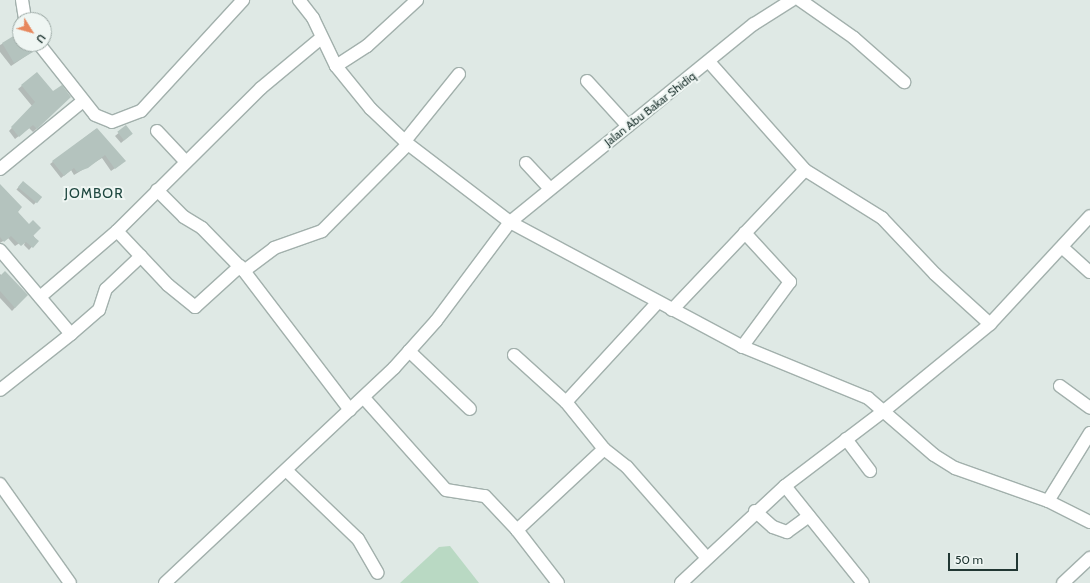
<!DOCTYPE html>
<html>
<head>
<meta charset="utf-8">
<style>
	body { margin:0 }
	#map { position:relative; width:1090px; height:583px; overflow:hidden; background:#dfe9e5; font-family:Cabin,sans-serif }
	div>[style] { position:absolute }
	.green>* { inset:0; background:#b9d9c3 }
	.shadow>* { inset:0; background:#0003; transform-origin:0 0 }
	.building>* { inset:0; background:#b4c3be; transform-origin:0 0 }
	.roads { filter:drop-shadow(1px 0 #a2b0ac) drop-shadow(-1px 0 #a2b0ac) drop-shadow(0 1px #a2b0ac) drop-shadow(0 -1px #a2b0ac) }
	.minor>* { height:12px; margin:-6px; padding:0 6px; transform-origin:6px; border-radius:6px; background:#fff }
	span { translate:-50% -50%; white-space:nowrap; text-align:center; line-height:1.15; -webkit-text-stroke:4px #eff6f3; paint-order:stroke }
	.street-label { font-size:12px; color:#213733 }
	.quarter-label { font-size:14px; color:#1f4840; letter-spacing:1px }
	.north { position:absolute; left:12px; top:12px; width:40px; height:40px; box-sizing:border-box; background:#eff6f3; border:1px solid #9daaa6; border-radius:50%; rotate:127deg; font-size:11px; font-weight:700; line-height:16px; text-align:center; color:#213733 }
	.north::after { content:''; display:block; margin:auto; width:14px; height:18px; background:#e7885e; clip-path:polygon(50% 0,100% 100%,50% 72%,0 100%) }
	.scale { position:absolute; left:948px; top:553px; width:70px; height:18px; box-sizing:border-box; border:2px solid #213733; border-top:0; padding-left:5px; font-size:12px; line-height:14px; white-space:nowrap; color:#213733; -webkit-text-stroke:3px #eff6f3; paint-order:stroke }
</style>
</head>
<body>
<div id="map">
	<div class="green">
		<i style="clip-path:polygon(450px 546px,479px 583px,400px 583px,439px 547px)"></i>
	</div>
	<div class="shadow">
		<i style="clip-path:polygon(20px 34px,20px 44px,27px 44px,32px 52px,11px 66px,0 52px,0 45px)"></i>
		<i style="clip-path:polygon(37px 73px,52px 92px,70px 97px,33px 132px,29px 128px,15px 139px,9px 131px,32px 106px,18px 89px)"></i>
		<i style="clip-path:polygon(126px 127px,128px 137px,121px 143px,115px 136px)"></i>
		<i style="clip-path:polygon(96px 129px,121px 164px,111px 171px,102px 158px,74px 175px,71px 170px,61px 178px,50px 164px)"></i>
		<i style="left:23px;top:182px;width:23px;height:10px;rotate:41deg"></i>
		<i style="clip-path:polygon(0 185px,37px 241px,29px 250px,24px 245px,26px 239px,15px 246px,8px 238px,0 243px)"></i>
		<i style="clip-path:polygon(0 274px,27px 295px,12px 311px,0 298px)"></i>
	</div>
	<div class="building">
		<i style="clip-path:polygon(20px 32px,20px 44px,28px 44px,33px 52px,14px 63px,2px 43px)"></i>
		<i style="clip-path:polygon(37px 72px,53px 91px,62px 85px,71px 97px,37px 129px,33px 125px,19px 137px,11px 127px,35px 102px,21px 85px)"></i>
		<i style="left:126px;top:125px;width:11px;height:11px;rotate:52deg"></i>
		<i style="clip-path:polygon(97px 128px,126px 161px,115px 169px,105px 155px,88px 168px,77px 172px,74px 168px,64px 176px,52px 161px)"></i>
		<i style="left:23px;top:181px;width:25px;height:8px;rotate:40deg"></i>
		<i style="clip-path:polygon(0 184px,22px 207px,18px 212px,29px 224px,33px 220px,41px 228px,33px 236px,39px 241px,33px 248px,26px 242px,21px 246px,11px 236px,4px 242px,0 237px)"></i>
		<i style="clip-path:polygon(5px 271px,28px 295px,15px 308px,0 291px,0 276px)"></i>
	</div>
	<div class="roads">
		<div class="minor">
			<i style="left:22px;top:0;width:20px;rotate:81deg"></i>
			<i style="left:299px;top:0;width:23px;rotate:52deg"></i>
			<i style="left:313px;top:18px;width:53px;rotate:64.4deg"></i>
			<i style="left:336px;top:66px;width:55px;rotate:50.9deg"></i>
			<i style="left:371px;top:109px;width:51px;rotate:43.4deg"></i>
			<i style="left:408px;top:144px;width:128px;rotate:37.4deg"></i>
			<i style="left:510px;top:222px;width:262px;rotate:28.2deg"></i>
			<i style="left:741px;top:346px;width:137px;rotate:22.3deg"></i>
			<i style="left:868px;top:398px;width:87px;rotate:40.8deg"></i>
			<i style="left:934px;top:455px;width:25px;rotate:32deg"></i>
			<i style="left:955px;top:468px;width:99px;rotate:19.5deg"></i>
			<i style="left:1048px;top:501px;width:47px;rotate:26.6deg"></i>
			<i style="left:800px;top:0;width:66px;rotate:35.1deg"></i>
			<i style="left:854px;top:38px;width:67px;rotate:41.3deg"></i>
			<i style="left:39px;top:44px;width:90px;rotate:51.7deg"></i>
			<i style="left:95px;top:115px;width:18px;rotate:22deg"></i>
			<i style="left:112px;top:122px;width:31px;rotate:-21deg"></i>
			<i style="left:141px;top:111px;width:151px;rotate:-47.4deg"></i>
			<i style="left:336px;top:66px;width:37px;rotate:-33deg"></i>
			<i style="left:367px;top:46px;width:68px;rotate:-42.6deg"></i>
			<i style="left:587px;top:81px;width:61px;rotate:47.7deg"></i>
			<i style="left:157px;top:131px;width:42px;rotate:46.9deg"></i>
			<i style="left:405px;top:141px;width:86px;rotate:-51.1deg"></i>
			<i style="left:526px;top:163px;width:35px;rotate:47deg"></i>
			<i style="left:0;top:169px;width:107px;rotate:-39.3deg"></i>
			<i style="left:805px;top:170px;width:91px;rotate:31.9deg"></i>
			<i style="left:882px;top:218px;width:77px;rotate:46.6deg"></i>
			<i style="left:935px;top:274px;width:74px;rotate:42.3deg"></i>
			<i style="left:157px;top:190px;width:38px;rotate:45deg"></i>
			<i style="left:184px;top:217px;width:21px;rotate:31deg"></i>
			<i style="left:202px;top:228px;width:60px;rotate:45.7deg"></i>
			<i style="left:117px;top:231px;width:74px;rotate:46.6deg"></i>
			<i style="left:168px;top:285px;width:35px;rotate:39deg"></i>
			<i style="left:195px;top:307px;width:61px;rotate:-42.3deg"></i>
			<i style="left:1063px;top:248px;width:36px;rotate:42deg"></i>
			<i style="left:0;top:250px;width:110px;rotate:49.8deg"></i>
			<i style="left:71px;top:334px;width:90px;rotate:141.7deg"></i>
			<i style="left:40px;top:297px;width:101px;rotate:-40.6deg"></i>
			<i style="left:117px;top:231px;width:203px;rotate:-44.8deg"></i>
			<i style="left:261px;top:88px;width:77px;rotate:-39.7deg"></i>
			<i style="left:672px;top:310px;width:193px;rotate:-46.5deg"></i>
			<i style="left:805px;top:170px;width:144px;rotate:-131.6deg"></i>
			<i style="left:71px;top:334px;width:37px;rotate:-41deg"></i>
			<i style="left:99px;top:310px;width:22px;rotate:-72deg"></i>
			<i style="left:106px;top:289px;width:48px;rotate:-43.3deg"></i>
			<i style="left:742px;top:347px;width:81px;rotate:-53.6deg"></i>
			<i style="left:790px;top:282px;width:67px;rotate:-132.6deg"></i>
			<i style="left:409px;top:351px;width:84px;rotate:43.6deg"></i>
			<i style="left:514px;top:355px;width:70px;rotate:42.1deg"></i>
			<i style="left:566px;top:402px;width:60px;rotate:51deg"></i>
			<i style="left:604px;top:449px;width:119px;rotate:137deg"></i>
			<i style="left:517px;top:530px;width:67px;rotate:52.3deg"></i>
			<i style="left:1060px;top:386px;width:37px;rotate:36deg"></i>
			<i style="left:364px;top:398px;width:123px;rotate:48.3deg"></i>
			<i style="left:446px;top:490px;width:39px;rotate:9deg"></i>
			<i style="left:485px;top:496px;width:47px;rotate:46.7deg"></i>
			<i style="left:566px;top:402px;width:134px;rotate:-47.4deg"></i>
			<i style="left:350px;top:410px;width:175px;rotate:-127.3deg"></i>
			<i style="left:244px;top:271px;width:38px;rotate:-37deg"></i>
			<i style="left:274px;top:248px;width:51px;rotate:-19.5deg"></i>
			<i style="left:322px;top:231px;width:122px;rotate:-45.3deg"></i>
			<i style="left:846px;top:439px;width:40px;rotate:53deg"></i>
			<i style="left:604px;top:449px;width:29px;rotate:38deg"></i>
			<i style="left:627px;top:467px;width:120px;rotate:48.7deg"></i>
			<i style="left:287px;top:471px;width:98px;rotate:43.8deg"></i>
			<i style="left:358px;top:539px;width:39px;rotate:60deg"></i>
			<i style="left:0;top:484px;width:121px;rotate:54.7deg"></i>
			<i style="left:785px;top:486px;width:124px;rotate:51.2deg"></i>
			<i style="left:1048px;top:501px;width:80px;rotate:-58.3deg"></i>
			<i style="left:755px;top:511px;width:24px;rotate:42deg"></i>
			<i style="left:773px;top:527px;width:15px;rotate:20deg"></i>
			<i style="left:787px;top:532px;width:27px;rotate:-36deg"></i>
			<i style="left:165px;top:583px;width:314px;rotate:-43.2deg"></i>
			<i style="left:394px;top:368px;width:63px;rotate:-48.2deg"></i>
			<i style="left:436px;top:321px;width:124px;rotate:-53.2deg"></i>
			<i style="left:510px;top:222px;width:314px;rotate:-39.1deg"></i>
			<i style="left:754px;top:24px;width:45px;rotate:-32.3deg"></i>
			<i style="left:681px;top:583px;width:142px;rotate:-43deg"></i>
			<i style="left:785px;top:486px;width:126px;rotate:-37.2deg"></i>
			<i style="left:885px;top:410px;width:136px;rotate:-39.3deg"></i>
			<i style="left:990px;top:324px;width:147px;rotate:-47.2deg"></i>
			<i style="left:1063px;top:583px;width:37px;rotate:-43deg"></i>
		</div>
	</div>
	<div class="street-label">
		<span style="left:650px;top:109px;rotate:-38deg">Jalan Abu Bakar Shidiq</span>
	</div>
	<div class="quarter-label">
		<span style="left:94px;top:193px">JOMBOR</span>
	</div>
	<div class="north">U</div>
	<div class="scale">50 m</div>
</div>
</body>
</html>
